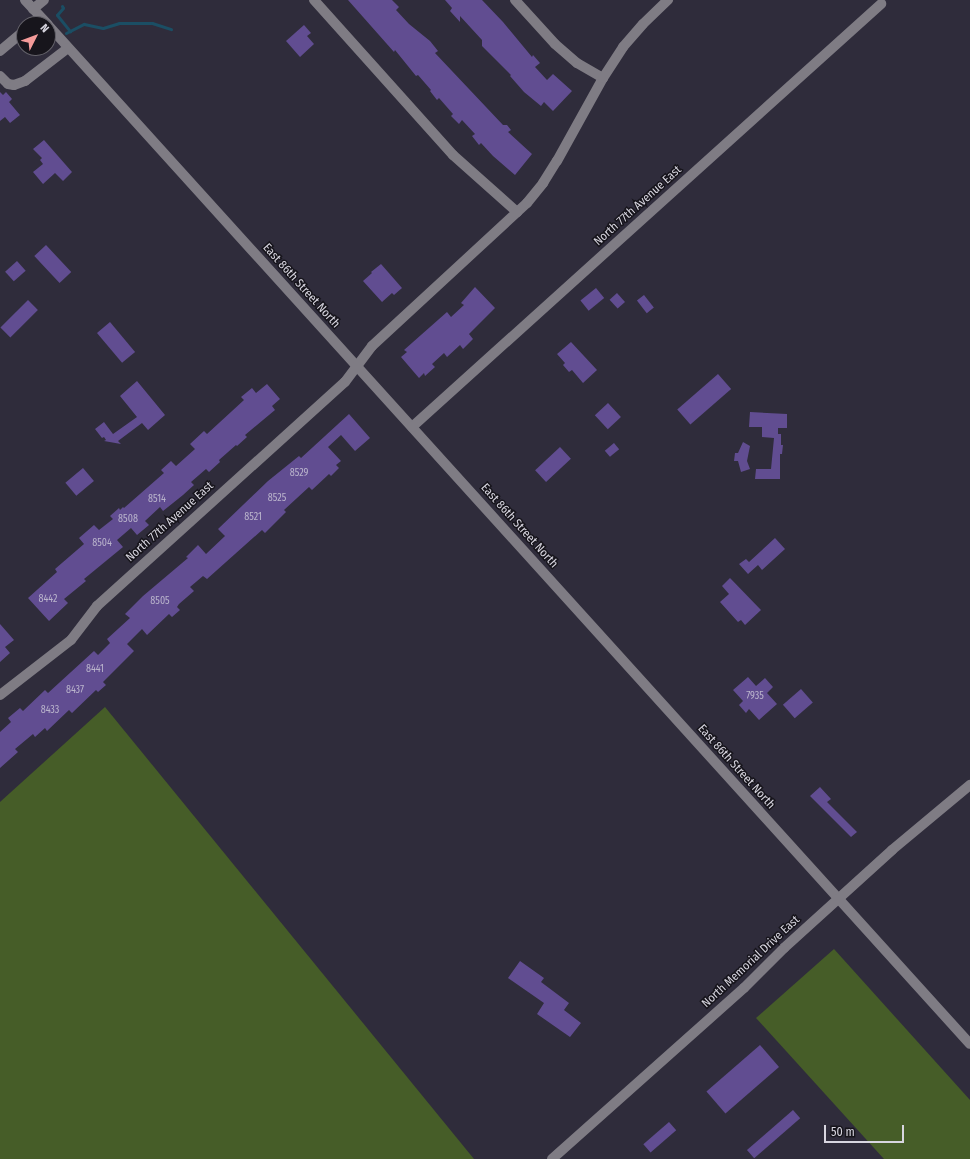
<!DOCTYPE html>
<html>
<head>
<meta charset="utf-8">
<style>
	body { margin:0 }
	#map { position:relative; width:970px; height:1159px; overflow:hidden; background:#2f2c3b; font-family:"Fira Sans Condensed",sans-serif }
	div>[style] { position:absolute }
	.green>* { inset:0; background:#465d28 }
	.stream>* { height:3px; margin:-1.5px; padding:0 1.5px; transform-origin:1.5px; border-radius:1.5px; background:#1b4e64 }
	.building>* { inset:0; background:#614d91; transform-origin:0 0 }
	.minor>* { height:10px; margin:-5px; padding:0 5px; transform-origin:5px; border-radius:5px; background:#7f7c84 }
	span { translate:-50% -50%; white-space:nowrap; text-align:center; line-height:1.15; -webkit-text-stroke:3px #17151c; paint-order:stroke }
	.number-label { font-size:10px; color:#bab4cc }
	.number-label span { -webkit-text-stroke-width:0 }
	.street-label { font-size:12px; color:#d8d6e0 }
	.north { position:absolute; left:16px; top:16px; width:40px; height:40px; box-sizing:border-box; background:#17151c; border:1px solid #64626a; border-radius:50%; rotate:48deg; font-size:11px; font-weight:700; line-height:16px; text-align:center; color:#d8d6e0 }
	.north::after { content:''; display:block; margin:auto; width:14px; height:18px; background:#f59b9a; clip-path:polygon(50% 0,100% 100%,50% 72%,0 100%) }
	.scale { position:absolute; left:824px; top:1125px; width:80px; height:18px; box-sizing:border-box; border:2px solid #d8d6e0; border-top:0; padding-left:5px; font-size:12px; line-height:14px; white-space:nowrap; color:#d8d6e0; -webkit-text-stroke:3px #17151c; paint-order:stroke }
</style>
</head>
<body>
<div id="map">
	<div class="green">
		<i style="clip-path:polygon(105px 707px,474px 1159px,0 1159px,0 802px)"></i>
		<i style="clip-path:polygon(834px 949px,970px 1100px,970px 1159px,884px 1159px,756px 1018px)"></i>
	</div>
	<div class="stream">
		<i style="left:62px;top:6px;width:2px;rotate:63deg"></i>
		<i style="left:63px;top:8px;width:9px;rotate:131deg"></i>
		<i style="left:57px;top:15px;width:21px;rotate:51deg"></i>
		<i style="left:66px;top:33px;width:20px;rotate:-27deg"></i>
		<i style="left:84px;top:24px;width:19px;rotate:12deg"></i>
		<i style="left:103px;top:28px;width:17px;rotate:-17deg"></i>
		<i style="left:119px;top:23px;width:33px"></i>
		<i style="left:152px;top:23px;width:20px;rotate:18deg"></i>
	</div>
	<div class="building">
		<i style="clip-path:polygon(348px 0,392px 0,399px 7px,396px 10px,409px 24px,430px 41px,438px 51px,435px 53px,503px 125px,507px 125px,511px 130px,508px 132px,532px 154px,515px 175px,493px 156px,481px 143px,479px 145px,472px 136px,475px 134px,462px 120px,459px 124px,451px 116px,453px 114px,439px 98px,437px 100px,430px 91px,431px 90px,418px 75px,416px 76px,395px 50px,394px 52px)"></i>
		<i style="clip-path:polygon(445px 0,482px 0,503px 22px,532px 57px,533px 55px,540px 63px,535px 67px,547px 80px,553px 74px,572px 91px,553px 111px,544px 102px,541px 106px,524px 92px,510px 76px,511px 75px,482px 46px,482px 40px,460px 16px,460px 22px,450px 11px,452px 8px)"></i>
		<i style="clip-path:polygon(304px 25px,311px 33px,307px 36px,314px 44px,300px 57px,286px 41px)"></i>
		<i style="clip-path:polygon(0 92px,3px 95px,6px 92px,12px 99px,9px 102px,20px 115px,10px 123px,5px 117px,0 121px)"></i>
		<i style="clip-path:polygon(44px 140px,72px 172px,63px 181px,55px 173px,43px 184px,33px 172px,43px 164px,40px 160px,42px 158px,33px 149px)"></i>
		<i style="left:46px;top:245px;width:37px;height:16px;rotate:47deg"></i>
		<i style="left:17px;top:261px;width:13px;height:16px;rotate:48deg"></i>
		<i style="clip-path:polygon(381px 264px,402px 288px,394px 295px,392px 293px,382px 302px,363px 281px,372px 273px,371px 272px)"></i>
		<i style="clip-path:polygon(475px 287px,495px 308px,469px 334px,473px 339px,463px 349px,460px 345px,447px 357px,444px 353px,432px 364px,435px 367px,425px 376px,424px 373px,419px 378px,401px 357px,407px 352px,404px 350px,447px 312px,451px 317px,464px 305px,461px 303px)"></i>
		<i style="left:596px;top:288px;width:13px;height:20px;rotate:51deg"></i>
		<i style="left:617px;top:293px;width:12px;height:10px;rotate:48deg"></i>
		<i style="left:644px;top:295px;width:16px;height:9px;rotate:52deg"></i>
		<i style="left:28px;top:300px;width:14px;height:39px;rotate:45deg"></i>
		<i style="left:110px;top:322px;width:39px;height:17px;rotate:50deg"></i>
		<i style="clip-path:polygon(571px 342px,597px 370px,583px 383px,572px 370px,569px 372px,563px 365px,565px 363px,557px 354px)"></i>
		<i style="left:718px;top:374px;width:20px;height:54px;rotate:49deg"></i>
		<i style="clip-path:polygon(137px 381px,165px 415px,148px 430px,142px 423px,118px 441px,121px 444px,104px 441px,106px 440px,104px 437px,102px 438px,95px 429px,104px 422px,113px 434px,137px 417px,120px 396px)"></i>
		<i style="clip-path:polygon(267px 384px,280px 399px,272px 406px,275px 410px,245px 435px,247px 437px,237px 446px,236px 445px,219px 460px,220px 462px,209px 472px,206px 469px,191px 482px,194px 485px,183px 495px,163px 511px,160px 507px,145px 521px,149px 525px,137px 535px,131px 528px,117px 540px,123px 547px,84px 579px,86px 581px,64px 599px,68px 603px,49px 621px,28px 598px,57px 572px,55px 569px,84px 544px,79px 538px,94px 525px,99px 530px,113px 519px,110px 516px,119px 508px,120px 510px,123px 507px,124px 508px,164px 473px,161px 470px,171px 461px,176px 466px,195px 449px,190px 444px,204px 431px,207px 434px,244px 400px,241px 397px,252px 388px,256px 393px)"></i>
		<i style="left:608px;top:403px;width:19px;height:18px;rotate:47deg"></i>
		<i style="clip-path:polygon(750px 412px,787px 414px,787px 428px,778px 428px,778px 434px,781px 434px,781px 445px,783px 445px,782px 454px,780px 454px,780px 479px,755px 479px,756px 469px,771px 469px,774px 438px,762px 437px,762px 427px,749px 427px)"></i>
		<i style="clip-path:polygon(349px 414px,370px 438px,355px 451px,341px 435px,328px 447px,341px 461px,336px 465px,339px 468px,331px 476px,329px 474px,312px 490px,309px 487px,284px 510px,286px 512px,265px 533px,262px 530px,207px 579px,203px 576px,190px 587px,194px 591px,179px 604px,177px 607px,180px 610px,172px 617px,169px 614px,147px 635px,142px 629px,127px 644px,134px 651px,103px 682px,106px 685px,98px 692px,96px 690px,72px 713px,69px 710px,47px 731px,45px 728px,35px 737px,33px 734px,15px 749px,18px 752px,0 768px,0 732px,11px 722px,8px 718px,20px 708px,23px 711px,45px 690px,48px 693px,94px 651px,98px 655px,110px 643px,107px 639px,130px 618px,125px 614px,143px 596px,188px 558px,186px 557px,198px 545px,206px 554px,225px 536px,218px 529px,268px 481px,299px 456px,301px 458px)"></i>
		<i style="clip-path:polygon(743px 442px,750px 446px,747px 461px,750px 469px,741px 472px,738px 461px,734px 461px,735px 453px,738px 453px)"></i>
		<i style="left:614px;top:443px;width:8px;height:12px;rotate:50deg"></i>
		<i style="left:560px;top:447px;width:16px;height:34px;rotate:47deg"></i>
		<i style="left:83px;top:468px;width:17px;height:23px;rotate:50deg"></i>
		<i style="clip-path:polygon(775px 538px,785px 549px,762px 570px,758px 565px,748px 574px,739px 564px,746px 559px,749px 562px)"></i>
		<i style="clip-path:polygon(730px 578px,761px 610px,745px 625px,741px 620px,738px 622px,720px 602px,729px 594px,722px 586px)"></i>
		<i style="clip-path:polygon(0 624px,14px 640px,5px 647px,10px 653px,0 662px)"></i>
		<i style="clip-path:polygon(748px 677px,756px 686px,765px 678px,773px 687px,767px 693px,777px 704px,759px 720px,749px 709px,746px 713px,739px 705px,743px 701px,733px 690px)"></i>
		<i style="left:801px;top:689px;width:18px;height:24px;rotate:49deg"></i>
		<i style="clip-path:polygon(820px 787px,831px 799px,827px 802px,857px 832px,851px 837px,810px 796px)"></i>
		<i style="clip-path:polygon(520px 961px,544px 978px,541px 982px,569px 1003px,564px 1010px,581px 1023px,570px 1037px,537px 1014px,544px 1003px,508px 978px)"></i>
		<i style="left:760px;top:1045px;width:29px;height:71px;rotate:49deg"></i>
		<i style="left:793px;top:1110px;width:11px;height:61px;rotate:49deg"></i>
		<i style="left:669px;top:1122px;width:11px;height:34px;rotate:49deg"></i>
	</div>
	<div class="minor">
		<i style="left:25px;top:0;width:33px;rotate:47deg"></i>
		<i style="left:314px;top:0;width:208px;rotate:48.1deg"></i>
		<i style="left:453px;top:155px;width:86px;rotate:41.7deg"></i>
		<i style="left:515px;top:0;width:59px;rotate:47.7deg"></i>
		<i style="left:555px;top:44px;width:29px;rotate:41deg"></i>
		<i style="left:577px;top:63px;width:30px;rotate:30deg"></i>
		<i style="left:33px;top:9px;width:14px;rotate:-39deg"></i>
		<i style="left:48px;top:25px;width:1374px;rotate:47.86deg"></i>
		<i style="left:0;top:51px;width:31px;rotate:-40deg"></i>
		<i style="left:0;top:76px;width:11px;rotate:45deg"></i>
		<i style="left:8px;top:84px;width:6px;rotate:9deg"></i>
		<i style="left:14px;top:85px;width:12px;rotate:-20deg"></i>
		<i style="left:25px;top:81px;width:54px;rotate:-37.5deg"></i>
		<i style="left:412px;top:427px;width:632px;rotate:-42.05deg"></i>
		<i style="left:0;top:695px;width:90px;rotate:-37.8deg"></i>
		<i style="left:71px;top:640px;width:43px;rotate:-52.6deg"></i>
		<i style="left:97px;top:606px;width:334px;rotate:-42.1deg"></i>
		<i style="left:345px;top:382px;width:45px;rotate:-53.1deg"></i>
		<i style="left:372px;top:346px;width:211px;rotate:-42.7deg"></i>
		<i style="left:527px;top:203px;width:26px;rotate:-51deg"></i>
		<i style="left:543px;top:183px;width:26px;rotate:-58deg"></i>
		<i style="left:557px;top:161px;width:95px;rotate:-61deg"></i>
		<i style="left:603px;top:78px;width:37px;rotate:-57deg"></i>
		<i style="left:623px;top:47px;width:30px;rotate:-49deg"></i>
		<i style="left:643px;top:24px;width:35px;rotate:-44deg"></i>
		<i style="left:552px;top:1159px;width:257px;rotate:-41.7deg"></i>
		<i style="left:744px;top:988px;width:57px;rotate:-45deg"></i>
		<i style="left:784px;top:948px;width:146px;rotate:-42.2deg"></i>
		<i style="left:892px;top:850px;width:102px;rotate:-39.8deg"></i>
	</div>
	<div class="number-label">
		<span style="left:299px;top:474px">8529</span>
		<span style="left:277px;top:499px">8525</span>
		<span style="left:157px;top:500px">8514</span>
		<span style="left:253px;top:518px">8521</span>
		<span style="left:128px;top:520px">8508</span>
		<span style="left:102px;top:544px">8504</span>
		<span style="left:48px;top:600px">8442</span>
		<span style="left:160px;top:602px">8505</span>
		<span style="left:95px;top:670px">8441</span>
		<span style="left:75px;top:691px">8437</span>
		<span style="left:755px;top:697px">7935</span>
		<span style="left:50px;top:711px">8433</span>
	</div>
	<div class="street-label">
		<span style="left:638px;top:206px;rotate:-42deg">North 77th Avenue East</span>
		<span style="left:301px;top:286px;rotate:48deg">East 86th Street North</span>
		<span style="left:170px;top:522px;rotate:-42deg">North 77th Avenue East</span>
		<span style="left:519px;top:526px;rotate:48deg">East 86th Street North</span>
		<span style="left:736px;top:767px;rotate:48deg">East 86th Street North</span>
		<span style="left:751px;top:962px;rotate:-43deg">North Memorial Drive East</span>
	</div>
	<div class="north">N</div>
	<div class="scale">50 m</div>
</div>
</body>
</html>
